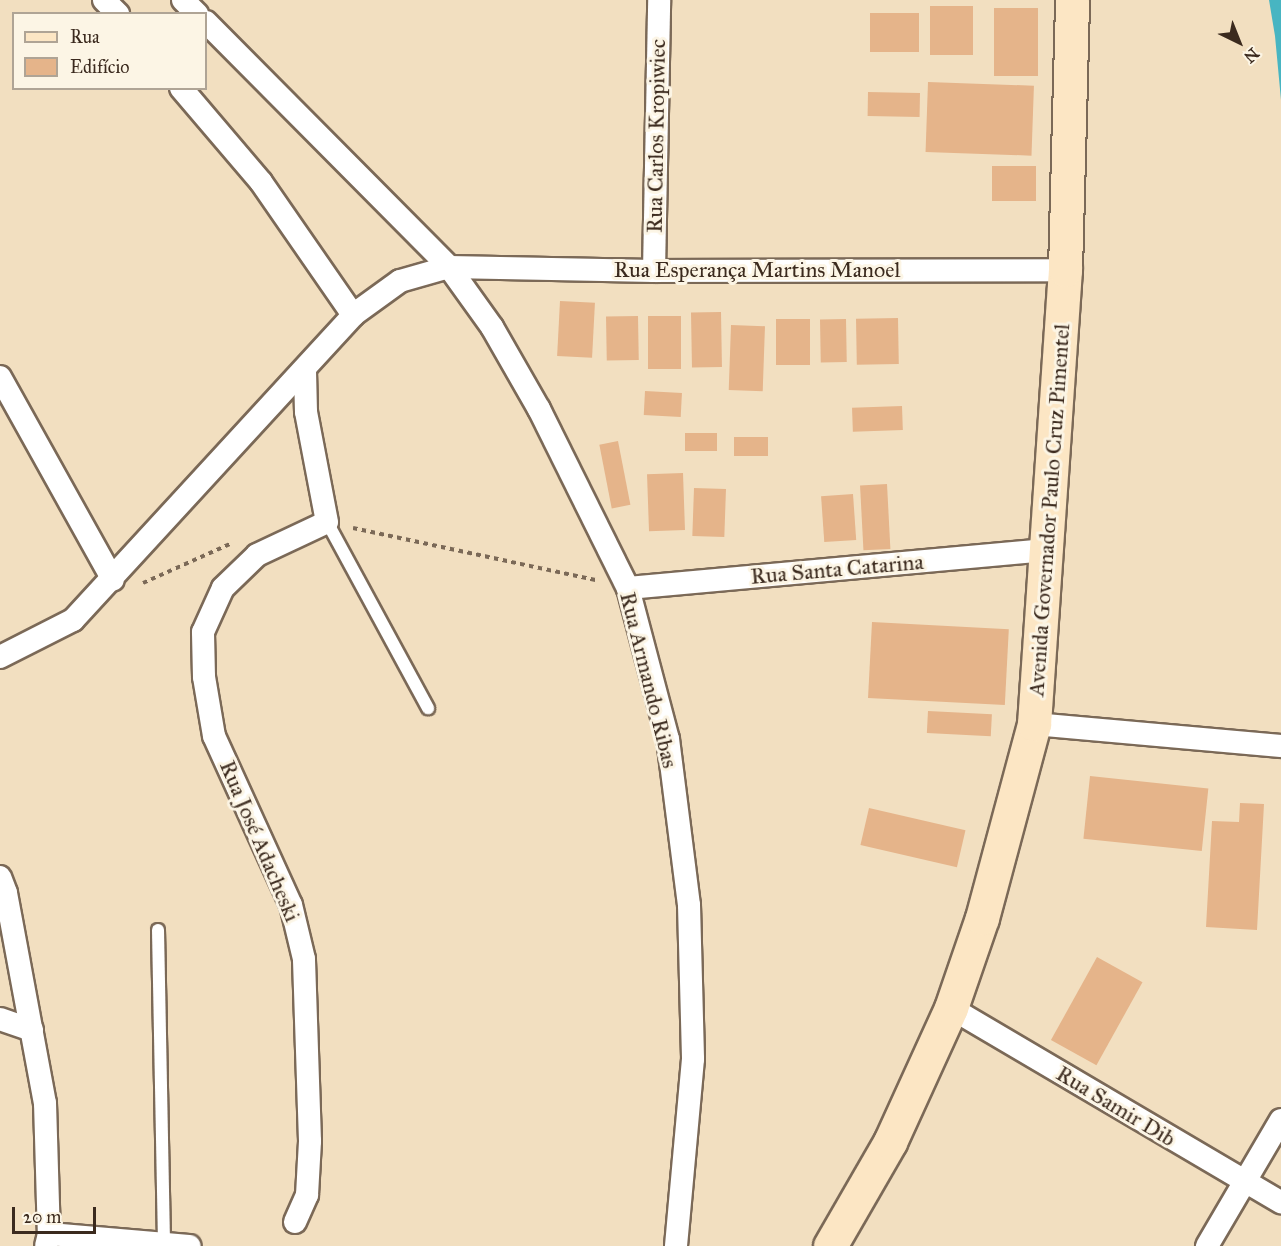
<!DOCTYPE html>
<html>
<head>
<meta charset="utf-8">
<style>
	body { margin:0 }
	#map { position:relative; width:1281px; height:1246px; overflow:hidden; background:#f2dfc0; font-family:"IM FELL Great Primer",serif }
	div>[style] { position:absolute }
	.water>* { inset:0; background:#47b5c2 }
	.building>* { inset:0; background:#e5b48a; transform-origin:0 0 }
	.path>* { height:4px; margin-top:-2px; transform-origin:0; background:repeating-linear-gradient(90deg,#7b6957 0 4.5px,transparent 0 9px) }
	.roads { filter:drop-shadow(2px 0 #7b6957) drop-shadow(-2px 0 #7b6957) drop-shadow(0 2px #7b6957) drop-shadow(0 -2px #7b6957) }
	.lane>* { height:12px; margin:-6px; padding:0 6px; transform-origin:6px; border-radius:6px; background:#fff }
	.street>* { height:22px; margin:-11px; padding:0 11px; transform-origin:11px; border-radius:11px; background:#fff }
	.secondary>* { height:33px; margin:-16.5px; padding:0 16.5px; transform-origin:16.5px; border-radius:16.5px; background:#fce6c4 }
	span { translate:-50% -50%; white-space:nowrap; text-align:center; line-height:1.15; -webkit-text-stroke:6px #fcf5e5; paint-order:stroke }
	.street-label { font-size:22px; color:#3b2a1e }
	.legend { position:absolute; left:12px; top:12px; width:195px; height:78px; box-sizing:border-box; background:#fcf5e5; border:2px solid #afa495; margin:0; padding:8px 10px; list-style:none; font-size:18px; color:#3b2a1e }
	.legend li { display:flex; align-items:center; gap:12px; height:30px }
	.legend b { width:30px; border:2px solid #afa495 }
	.north { position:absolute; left:1209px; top:12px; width:60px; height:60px; -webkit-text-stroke:4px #fcf5e5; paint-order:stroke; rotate:137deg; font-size:16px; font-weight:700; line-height:24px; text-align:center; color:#3b2a1e }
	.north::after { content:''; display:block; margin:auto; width:21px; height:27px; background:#3b2a1e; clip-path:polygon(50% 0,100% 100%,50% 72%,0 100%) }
	.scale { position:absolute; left:12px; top:1207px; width:84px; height:27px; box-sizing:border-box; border:3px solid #3b2a1e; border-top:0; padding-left:8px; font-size:18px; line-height:21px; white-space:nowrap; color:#3b2a1e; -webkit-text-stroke:4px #fcf5e5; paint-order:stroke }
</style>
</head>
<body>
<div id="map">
	<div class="water">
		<i style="clip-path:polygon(1269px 0,1281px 0,1281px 100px,1275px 36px)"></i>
	</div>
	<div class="building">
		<i style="left:930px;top:6px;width:43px;height:49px"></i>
		<i style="left:994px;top:8px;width:44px;height:68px"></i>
		<i style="left:870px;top:13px;width:49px;height:39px"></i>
		<i style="left:928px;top:82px;width:106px;height:70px;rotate:2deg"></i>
		<i style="left:868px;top:92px;width:52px;height:24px;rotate:1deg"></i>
		<i style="left:992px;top:166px;width:44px;height:35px"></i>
		<i style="left:560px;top:301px;width:35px;height:55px;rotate:3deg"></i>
		<i style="left:721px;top:312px;width:55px;height:30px;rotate:89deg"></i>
		<i style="left:638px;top:316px;width:44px;height:32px;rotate:89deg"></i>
		<i style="left:648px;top:316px;width:33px;height:53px"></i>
		<i style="left:898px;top:318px;width:46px;height:42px;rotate:89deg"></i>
		<i style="left:776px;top:319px;width:34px;height:46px"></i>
		<i style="left:846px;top:319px;width:43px;height:26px;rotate:89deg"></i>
		<i style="left:731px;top:325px;width:34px;height:65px;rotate:2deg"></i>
		<i style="left:645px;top:391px;width:37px;height:24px;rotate:3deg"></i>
		<i style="left:902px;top:406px;width:24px;height:50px;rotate:88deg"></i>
		<i style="left:717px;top:433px;width:18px;height:32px;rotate:90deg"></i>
		<i style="left:734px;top:437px;width:34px;height:19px"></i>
		<i style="left:618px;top:441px;width:65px;height:19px;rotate:79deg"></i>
		<i style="left:683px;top:473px;width:57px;height:36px;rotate:88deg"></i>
		<i style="left:887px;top:484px;width:65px;height:27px;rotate:87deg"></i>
		<i style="left:694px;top:488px;width:32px;height:48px;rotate:2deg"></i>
		<i style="left:853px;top:494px;width:46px;height:32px;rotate:86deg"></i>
		<i style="left:872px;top:622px;width:137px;height:76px;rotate:3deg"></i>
		<i style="left:928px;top:711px;width:64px;height:22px;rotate:3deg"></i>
		<i style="left:1090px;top:776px;width:119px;height:63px;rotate:6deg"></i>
		<i style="clip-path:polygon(1240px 803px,1264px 804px,1257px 930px,1206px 927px,1212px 821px,1239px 822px)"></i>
		<i style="left:869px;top:808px;width:99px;height:38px;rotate:13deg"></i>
		<i style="left:1097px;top:957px;width:52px;height:95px;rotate:29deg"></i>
	</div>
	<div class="path">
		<i style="left:353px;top:528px;width:248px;rotate:12.1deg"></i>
		<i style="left:143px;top:583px;width:98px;rotate:-24.2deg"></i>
	</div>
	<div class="roads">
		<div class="lane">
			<i style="left:327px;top:522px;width:212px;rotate:61.5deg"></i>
			<i style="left:158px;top:930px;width:312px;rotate:88.9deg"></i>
		</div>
		<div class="street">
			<i style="left:104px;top:0;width:20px;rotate:45deg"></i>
			<i style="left:183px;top:0;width:20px;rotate:45deg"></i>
			<i style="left:206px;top:22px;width:345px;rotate:45.2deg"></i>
			<i style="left:449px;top:267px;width:74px;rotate:54.4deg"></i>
			<i style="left:492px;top:327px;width:95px;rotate:60.2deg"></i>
			<i style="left:539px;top:409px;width:200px;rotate:63.6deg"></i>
			<i style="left:628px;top:588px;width:156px;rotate:75.2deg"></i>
			<i style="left:668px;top:739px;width:167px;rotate:82.8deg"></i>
			<i style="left:689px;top:905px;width:154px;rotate:88.5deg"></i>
			<i style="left:693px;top:1059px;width:188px;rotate:95.2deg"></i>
			<i style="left:181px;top:88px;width:123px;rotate:49.6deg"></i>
			<i style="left:261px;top:182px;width:162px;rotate:55.3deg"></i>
			<i style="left:654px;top:271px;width:271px;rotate:-88.9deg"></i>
			<i style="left:0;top:377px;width:232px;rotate:60.9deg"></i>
			<i style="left:628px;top:588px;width:420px;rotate:-5.2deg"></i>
			<i style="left:0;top:657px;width:82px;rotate:-26.9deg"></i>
			<i style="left:73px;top:620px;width:414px;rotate:-47.4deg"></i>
			<i style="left:353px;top:315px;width:58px;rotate:-35.9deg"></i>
			<i style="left:400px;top:281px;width:51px;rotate:-15.9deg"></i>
			<i style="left:449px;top:267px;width:205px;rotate:1.1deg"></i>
			<i style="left:654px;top:271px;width:411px;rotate:-0.1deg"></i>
			<i style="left:1034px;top:724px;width:248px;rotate:5.1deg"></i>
			<i style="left:0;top:877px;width:17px;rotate:69deg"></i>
			<i style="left:6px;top:893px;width:214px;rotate:79.5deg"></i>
			<i style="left:45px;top:1103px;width:131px;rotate:88.3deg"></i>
			<i style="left:49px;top:1234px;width:12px;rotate:104deg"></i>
			<i style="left:951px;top:1008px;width:383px;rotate:30.5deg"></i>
			<i style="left:0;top:1019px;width:34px;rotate:19deg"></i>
			<i style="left:295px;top:1222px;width:30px;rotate:-66deg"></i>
			<i style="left:307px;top:1195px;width:54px;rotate:-86.8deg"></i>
			<i style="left:310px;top:1141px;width:182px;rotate:-91.9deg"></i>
			<i style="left:304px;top:959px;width:56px;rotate:-103.5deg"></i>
			<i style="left:291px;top:905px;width:186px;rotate:-114.5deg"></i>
			<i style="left:214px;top:736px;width:60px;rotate:-99.6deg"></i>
			<i style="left:204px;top:677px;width:45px;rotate:-91.3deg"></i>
			<i style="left:203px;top:632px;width:48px;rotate:-65.6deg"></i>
			<i style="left:223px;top:588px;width:47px;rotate:-44.1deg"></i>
			<i style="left:257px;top:555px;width:77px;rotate:-25.2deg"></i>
			<i style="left:327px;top:522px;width:112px;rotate:-100.8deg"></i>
			<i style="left:306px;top:412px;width:42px;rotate:-91.4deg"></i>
			<i style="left:49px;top:1234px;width:141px;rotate:4.9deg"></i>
			<i style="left:1207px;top:1246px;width:146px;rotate:-59.6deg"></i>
		</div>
		<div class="secondary">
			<i style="left:830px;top:1246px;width:120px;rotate:-60deg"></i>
			<i style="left:890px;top:1142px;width:147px;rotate:-65.5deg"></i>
			<i style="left:951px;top:1008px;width:95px;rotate:-71deg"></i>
			<i style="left:982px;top:918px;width:201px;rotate:-75deg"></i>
			<i style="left:1034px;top:724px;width:455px;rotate:-86.1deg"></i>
			<i style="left:1065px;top:270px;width:270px;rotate:-88.5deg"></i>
		</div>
	</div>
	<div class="street-label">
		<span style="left:656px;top:136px;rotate:-89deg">Rua Carlos Kropiwiec</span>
		<span style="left:757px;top:270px">Rua Esperança Martins Manoel</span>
		<span style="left:1049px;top:510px;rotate:-86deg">Avenida Governador Paulo Cruz Pimentel</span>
		<span style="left:837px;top:569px;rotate:-5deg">Rua Santa Catarina</span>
		<span style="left:649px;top:680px;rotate:76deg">Rua Armando Ribas</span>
		<span style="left:260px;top:841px;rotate:67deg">Rua José Adacheski</span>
		<span style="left:1116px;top:1106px;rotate:31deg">Rua Samir Dib</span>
	</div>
	<ul class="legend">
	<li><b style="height:8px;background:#fce6c4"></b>Rua</li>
	<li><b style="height:16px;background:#e5b48a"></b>Edifício</li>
	</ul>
	<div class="north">N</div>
	<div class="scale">20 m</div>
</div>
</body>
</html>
